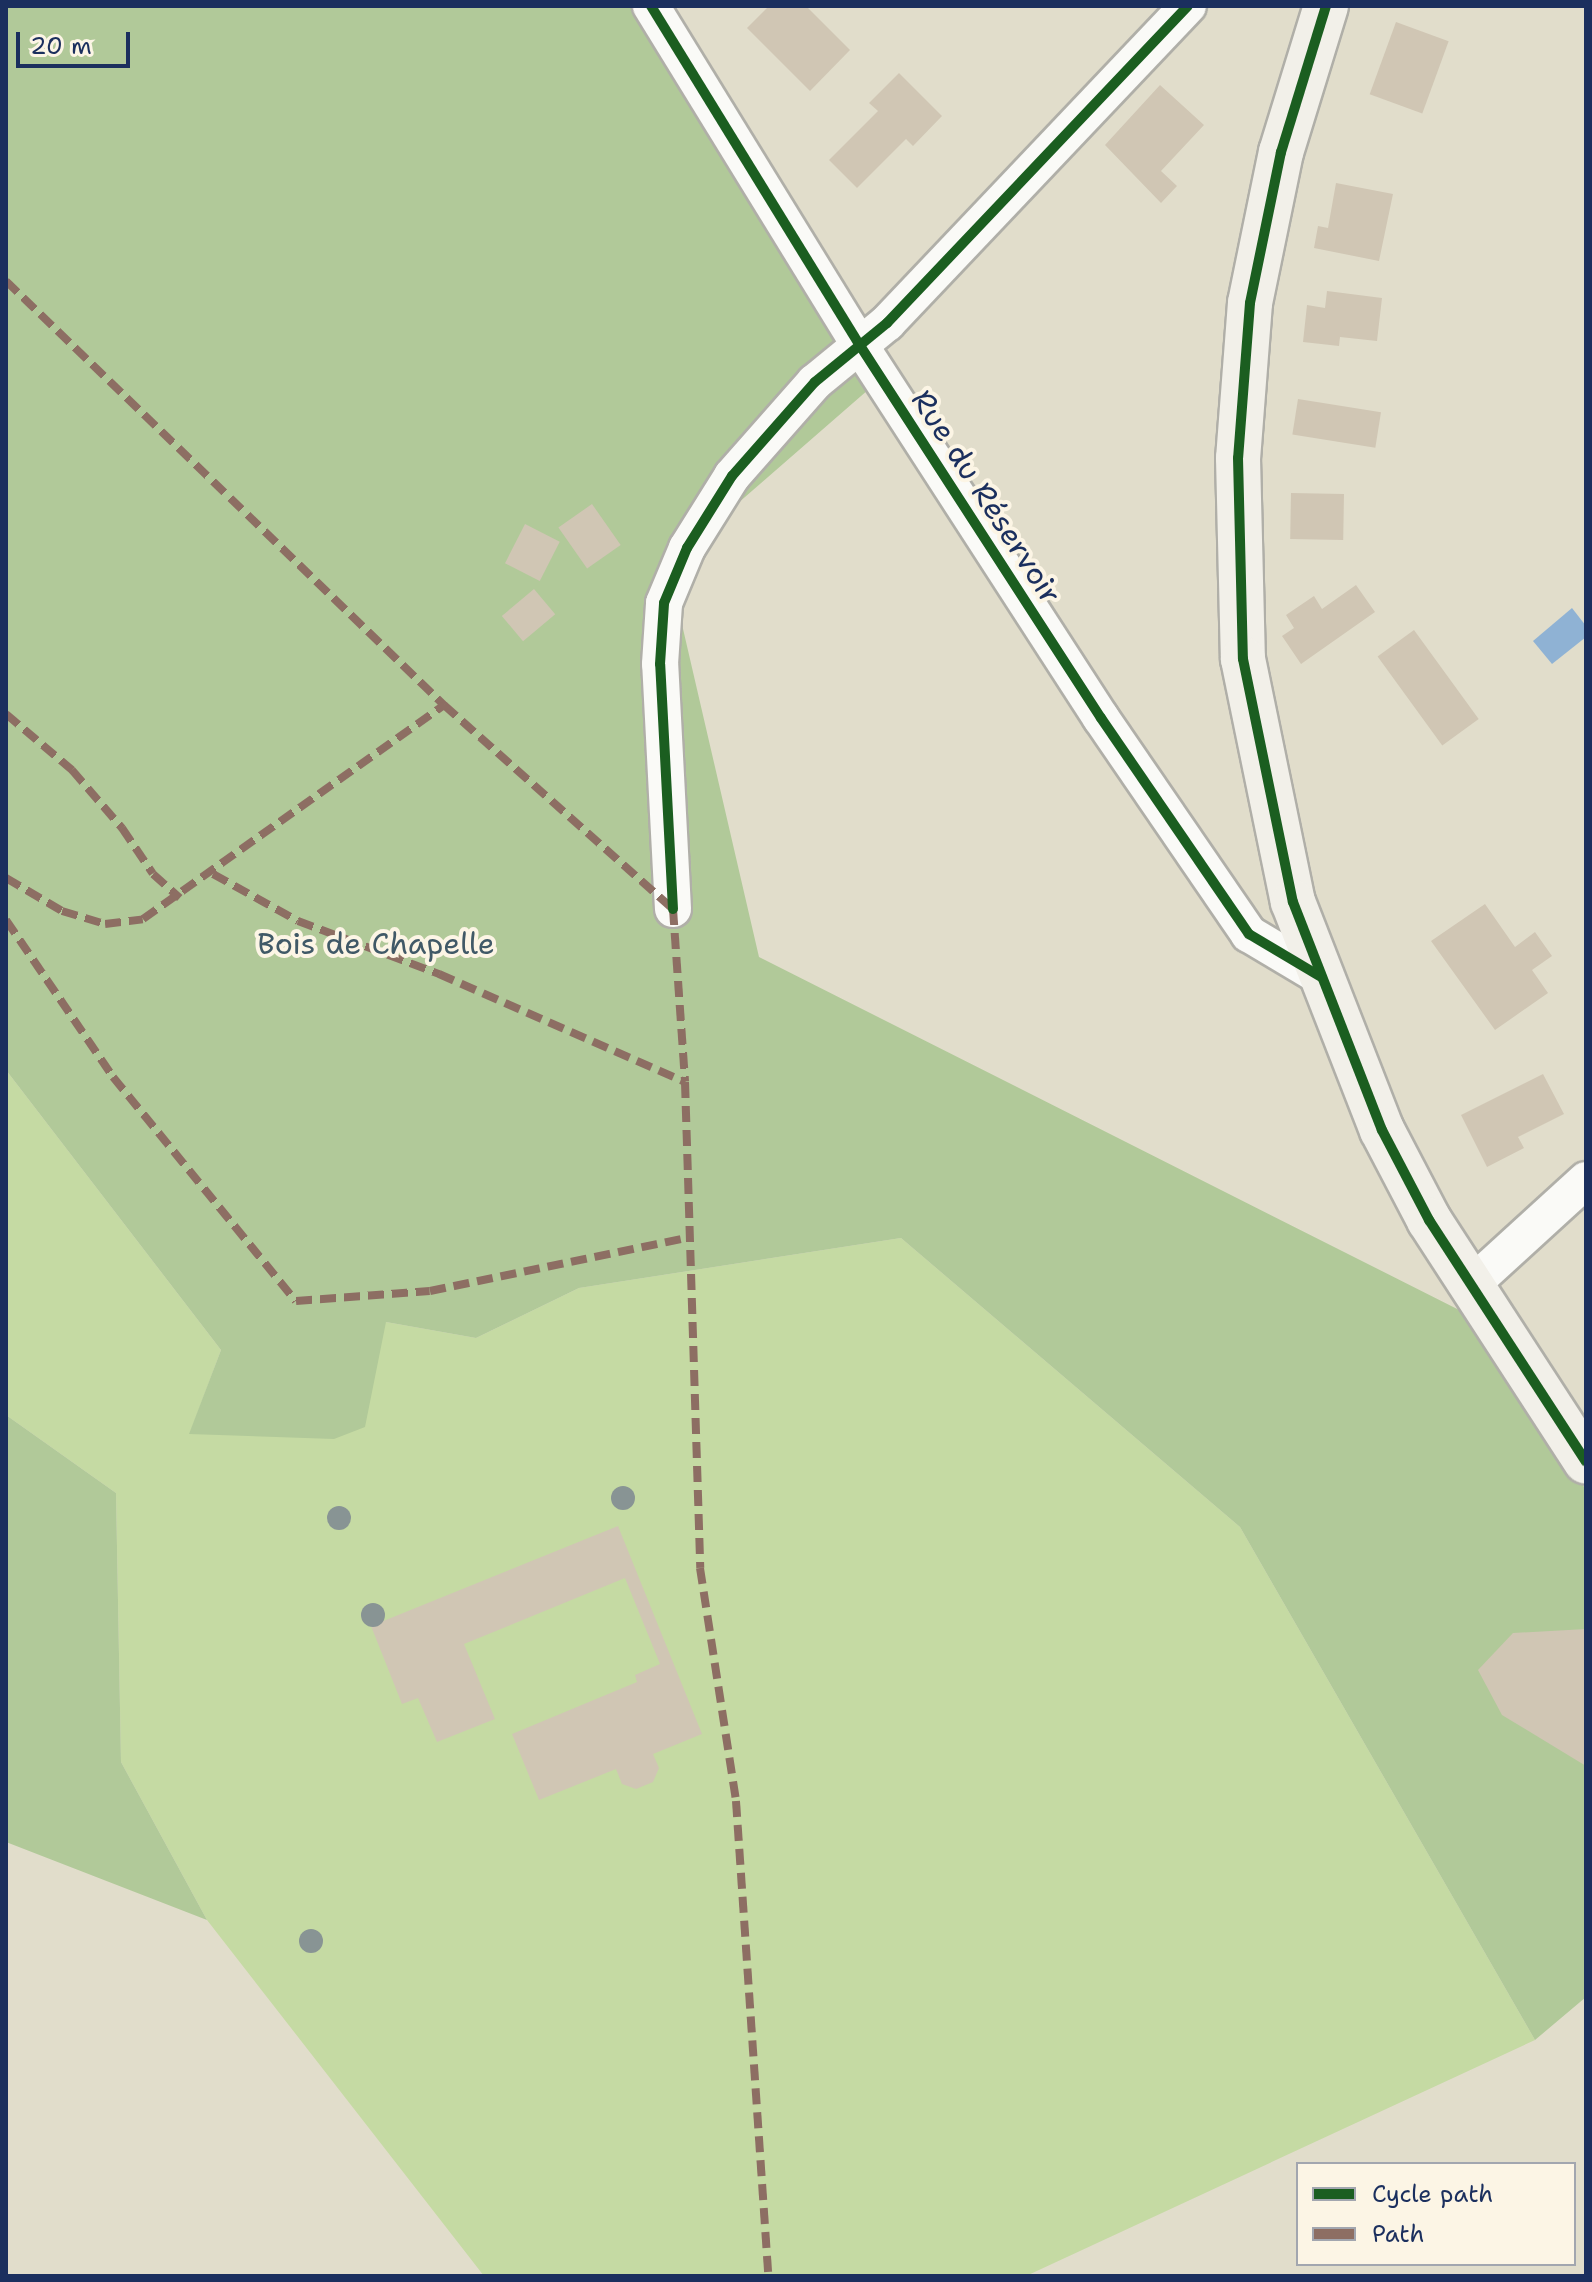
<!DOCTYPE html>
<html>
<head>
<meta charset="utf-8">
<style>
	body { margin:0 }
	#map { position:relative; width:1592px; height:2282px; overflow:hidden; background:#e1ddcb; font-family:"Shantell Sans",sans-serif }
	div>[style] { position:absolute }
	.green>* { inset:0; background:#c5daa3 }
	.forest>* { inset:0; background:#b1c999 }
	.water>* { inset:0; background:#8fb2d4 }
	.building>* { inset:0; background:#d0c6b4; transform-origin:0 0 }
	.roads { filter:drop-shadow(2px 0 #b0afa8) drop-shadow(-2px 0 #b0afa8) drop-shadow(0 2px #b0afa8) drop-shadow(0 -2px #b0afa8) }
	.minor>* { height:36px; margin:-18px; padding:0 18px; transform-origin:18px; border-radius:18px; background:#fafaf7 }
	.secondary>* { height:44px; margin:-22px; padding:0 22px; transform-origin:22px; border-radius:22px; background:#f2f0e9 }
	.quiet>* { height:8px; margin-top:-4px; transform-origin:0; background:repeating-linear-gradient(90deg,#8d6e63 0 16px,transparent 0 24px) }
	.cycleway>* { height:10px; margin:-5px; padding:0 5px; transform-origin:5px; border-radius:5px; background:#1b5e20 }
	.trees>* { width:24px; height:24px; margin:-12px; border-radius:50%; background:#889494 }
	span { translate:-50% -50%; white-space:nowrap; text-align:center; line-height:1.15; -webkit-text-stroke:8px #fcf5e5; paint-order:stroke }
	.street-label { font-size:30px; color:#1b2f5e }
	.park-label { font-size:30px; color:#405967 }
	.frame { position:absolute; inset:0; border:8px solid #1b2f5e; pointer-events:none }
	.legend { position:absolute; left:1296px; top:2162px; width:280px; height:104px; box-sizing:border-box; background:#fcf5e5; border:2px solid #a2a6af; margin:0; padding:10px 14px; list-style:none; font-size:24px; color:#1b2f5e }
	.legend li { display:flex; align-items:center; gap:16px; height:40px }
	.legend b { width:40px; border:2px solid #a2a6af }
	.scale { position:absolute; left:16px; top:32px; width:114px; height:36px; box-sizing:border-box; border:4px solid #1b2f5e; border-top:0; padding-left:10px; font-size:24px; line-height:28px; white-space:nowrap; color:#1b2f5e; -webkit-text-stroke:6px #fcf5e5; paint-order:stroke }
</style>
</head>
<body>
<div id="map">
	<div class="green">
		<i style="clip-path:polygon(6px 1070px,221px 1350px,190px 1433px,386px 1322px,476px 1338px,579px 1288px,901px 1238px,1240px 1527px,1535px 2040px,1026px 2276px,484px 2276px,207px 1920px,121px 1762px,116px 1493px,6px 1415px)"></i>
	</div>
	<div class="forest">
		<i style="clip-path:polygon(6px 6px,669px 6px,884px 376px,668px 564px,759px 957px,1477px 1319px,1586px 1490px,1586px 1997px,1535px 2040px,1240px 1527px,901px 1238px,579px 1288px,476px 1338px,386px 1322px,365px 1427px,334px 1439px,189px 1434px,221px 1350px,6px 1070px)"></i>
		<i style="clip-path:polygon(6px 1415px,116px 1493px,121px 1762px,207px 1920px,6px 1842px)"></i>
	</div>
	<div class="water">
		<i style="clip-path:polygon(1572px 608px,1586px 626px,1586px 637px,1552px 664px,1533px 641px)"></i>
	</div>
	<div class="building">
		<i style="clip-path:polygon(769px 6px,806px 6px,850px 50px,810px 91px,747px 28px)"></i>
		<i style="left:1396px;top:22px;width:56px;height:77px;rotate:20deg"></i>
		<i style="clip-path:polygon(899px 73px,942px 116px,913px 146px,906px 139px,857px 188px,829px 160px,878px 111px,869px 103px)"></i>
		<i style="clip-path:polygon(1160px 85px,1204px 125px,1161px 171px,1177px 186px,1161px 203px,1105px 145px)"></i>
		<i style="clip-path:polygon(1336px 183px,1393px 194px,1379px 261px,1314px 248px,1318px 226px,1328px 228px)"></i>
		<i style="clip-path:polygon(1327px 291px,1382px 298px,1377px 341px,1340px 337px,1339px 346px,1303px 342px,1307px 305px,1325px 308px)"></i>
		<i style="left:1298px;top:399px;width:84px;height:36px;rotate:9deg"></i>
		<i style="left:1291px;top:493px;width:53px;height:46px;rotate:1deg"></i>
		<i style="left:592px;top:504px;width:50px;height:41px;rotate:55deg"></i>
		<i style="left:525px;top:524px;width:39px;height:44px;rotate:27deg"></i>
		<i style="clip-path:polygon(1356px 585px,1375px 612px,1301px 664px,1282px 636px,1294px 628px,1286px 615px,1314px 596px,1322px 609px)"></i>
		<i style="left:534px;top:589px;width:33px;height:42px;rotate:50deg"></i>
		<i style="left:1414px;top:630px;width:110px;height:45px;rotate:54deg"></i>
		<i style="clip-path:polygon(1485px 904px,1515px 947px,1535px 932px,1552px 956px,1532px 970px,1548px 993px,1495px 1030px,1431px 941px)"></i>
		<i style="clip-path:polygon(1543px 1074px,1564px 1114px,1518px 1137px,1524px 1148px,1487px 1167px,1461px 1115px)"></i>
		<i style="clip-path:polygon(618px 1526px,702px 1734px,653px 1754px,659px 1768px,653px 1782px,636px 1789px,622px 1784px,616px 1769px,539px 1800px,512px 1734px,637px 1682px,635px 1675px,660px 1664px,625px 1578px,464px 1644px,495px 1719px,437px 1742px,418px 1698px,402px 1704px,371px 1626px)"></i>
		<i style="clip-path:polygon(1586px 1629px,1586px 1766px,1502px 1715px,1478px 1670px,1513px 1633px)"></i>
	</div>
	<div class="roads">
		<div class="minor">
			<i style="left:651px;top:6px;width:397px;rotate:58.4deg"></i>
			<i style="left:859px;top:344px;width:445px;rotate:57.1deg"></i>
			<i style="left:1101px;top:718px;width:262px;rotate:55.6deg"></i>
			<i style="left:1249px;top:934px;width:84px;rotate:30.8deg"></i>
			<i style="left:673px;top:909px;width:245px;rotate:-93deg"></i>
			<i style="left:660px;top:664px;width:61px;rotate:-86.2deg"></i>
			<i style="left:664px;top:603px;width:60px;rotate:-67.3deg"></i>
			<i style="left:687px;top:548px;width:85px;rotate:-58deg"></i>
			<i style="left:732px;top:476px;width:125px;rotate:-48.6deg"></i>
			<i style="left:815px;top:382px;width:93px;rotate:-39.3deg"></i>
			<i style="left:887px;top:323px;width:437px;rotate:-46.5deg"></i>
			<i style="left:1470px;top:1286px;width:157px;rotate:-42.4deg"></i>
		</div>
		<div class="secondary">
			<i style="left:1326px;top:6px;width:153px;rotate:107.1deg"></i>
			<i style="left:1281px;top:152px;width:154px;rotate:101.6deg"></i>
			<i style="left:1250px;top:303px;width:155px;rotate:94.4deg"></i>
			<i style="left:1238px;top:458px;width:201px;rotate:88.6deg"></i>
			<i style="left:1243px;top:659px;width:248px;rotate:78.4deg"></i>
			<i style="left:1293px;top:902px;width:245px;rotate:68.7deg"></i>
			<i style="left:1382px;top:1130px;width:102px;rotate:62.4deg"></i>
			<i style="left:1429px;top:1220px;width:288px;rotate:57deg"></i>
		</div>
	</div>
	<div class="quiet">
		<i style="left:6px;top:281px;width:610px;rotate:44.07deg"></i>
		<i style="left:444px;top:705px;width:307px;rotate:41.7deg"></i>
		<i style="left:673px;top:909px;width:173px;rotate:86deg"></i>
		<i style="left:685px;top:1082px;width:486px;rotate:88.2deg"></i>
		<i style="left:700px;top:1568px;width:236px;rotate:81.2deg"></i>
		<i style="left:736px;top:1801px;width:476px;rotate:86.1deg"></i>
		<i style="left:6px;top:714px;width:87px;rotate:40.3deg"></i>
		<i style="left:72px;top:770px;width:77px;rotate:49.2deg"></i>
		<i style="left:122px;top:828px;width:55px;rotate:56deg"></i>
		<i style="left:153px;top:874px;width:36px;rotate:42deg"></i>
		<i style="left:213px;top:874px;width:97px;rotate:28.9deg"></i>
		<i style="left:298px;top:921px;width:151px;rotate:20.6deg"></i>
		<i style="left:439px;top:974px;width:269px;rotate:23.7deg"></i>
		<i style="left:6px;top:878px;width:65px;rotate:30.5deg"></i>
		<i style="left:62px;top:911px;width:45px;rotate:16.8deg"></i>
		<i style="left:105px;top:924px;width:38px;rotate:-7deg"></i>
		<i style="left:143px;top:919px;width:369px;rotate:-35.4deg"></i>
		<i style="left:6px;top:920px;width:190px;rotate:55.7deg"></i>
		<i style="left:113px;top:1077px;width:289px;rotate:50.8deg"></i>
		<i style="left:296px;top:1301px;width:134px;rotate:-4.3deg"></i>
		<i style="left:430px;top:1291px;width:266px;rotate:-11.7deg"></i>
	</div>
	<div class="cycleway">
		<i style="left:651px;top:6px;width:397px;rotate:58.4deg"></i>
		<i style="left:859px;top:344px;width:445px;rotate:57.1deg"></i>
		<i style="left:1101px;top:718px;width:262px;rotate:55.6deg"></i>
		<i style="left:1249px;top:934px;width:84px;rotate:30.8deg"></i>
		<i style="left:1326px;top:6px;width:153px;rotate:107.1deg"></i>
		<i style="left:1281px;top:152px;width:154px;rotate:101.6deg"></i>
		<i style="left:1250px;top:303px;width:155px;rotate:94.4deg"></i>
		<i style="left:1238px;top:458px;width:201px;rotate:88.6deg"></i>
		<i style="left:1243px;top:659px;width:248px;rotate:78.4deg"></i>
		<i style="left:1293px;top:902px;width:245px;rotate:68.7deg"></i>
		<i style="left:1382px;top:1130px;width:102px;rotate:62.4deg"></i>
		<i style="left:1429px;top:1220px;width:288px;rotate:57deg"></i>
		<i style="left:673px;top:909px;width:245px;rotate:-93deg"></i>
		<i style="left:660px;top:664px;width:61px;rotate:-86.2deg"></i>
		<i style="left:664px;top:603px;width:60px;rotate:-67.3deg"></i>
		<i style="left:687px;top:548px;width:85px;rotate:-58deg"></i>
		<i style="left:732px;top:476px;width:125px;rotate:-48.6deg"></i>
		<i style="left:815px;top:382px;width:93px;rotate:-39.3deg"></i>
		<i style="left:887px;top:323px;width:437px;rotate:-46.5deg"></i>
	</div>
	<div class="trees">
		<i style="left:623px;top:1498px"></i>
		<i style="left:339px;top:1518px"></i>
		<i style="left:373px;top:1615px"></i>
		<i style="left:311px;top:1941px"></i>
	</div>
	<div class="street-label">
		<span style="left:986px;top:497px;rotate:57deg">Rue du Réservoir</span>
	</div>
	<div class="park-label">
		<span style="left:376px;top:944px">Bois de Chapelle</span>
	</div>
	<div class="frame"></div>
	<ul class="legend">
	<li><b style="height:10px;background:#1b5e20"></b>Cycle path</li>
	<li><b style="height:10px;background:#8d6e63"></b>Path</li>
	</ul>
	<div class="scale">20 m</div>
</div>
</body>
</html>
